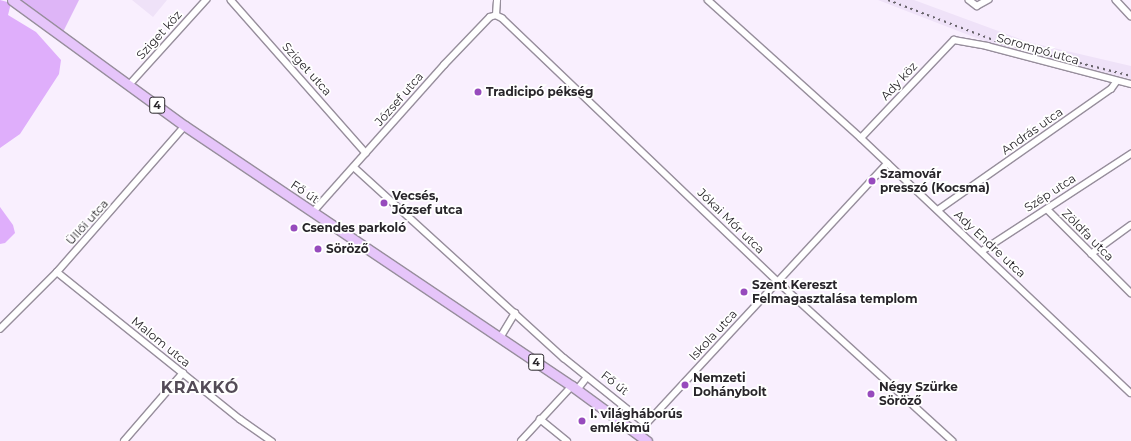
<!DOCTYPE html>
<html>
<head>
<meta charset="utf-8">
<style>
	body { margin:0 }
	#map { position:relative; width:1131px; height:441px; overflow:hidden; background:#f9effe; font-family:Montserrat,sans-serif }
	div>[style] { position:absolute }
	.built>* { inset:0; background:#efe2f8 }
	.green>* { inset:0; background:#deb5f7 }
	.forest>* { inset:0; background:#dfaefb }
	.roads { filter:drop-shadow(1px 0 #978e9c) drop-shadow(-1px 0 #978e9c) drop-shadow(0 1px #978e9c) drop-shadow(0 -1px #978e9c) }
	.street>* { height:5.5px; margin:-2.75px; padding:0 2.75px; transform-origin:2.75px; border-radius:2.75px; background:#fff }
	.primary>* { height:9px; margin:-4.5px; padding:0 4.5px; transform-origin:4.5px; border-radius:4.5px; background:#e6c5fa }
	.rail>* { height:2px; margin-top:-1px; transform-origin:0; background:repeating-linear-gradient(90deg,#69646c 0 2px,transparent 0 6px) }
	.dots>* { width:11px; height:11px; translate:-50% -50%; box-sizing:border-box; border:2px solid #fff; border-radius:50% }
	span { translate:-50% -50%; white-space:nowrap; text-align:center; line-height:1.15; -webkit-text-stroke:3.5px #fff; paint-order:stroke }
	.shield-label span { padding:1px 3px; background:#fff; border:1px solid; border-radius:3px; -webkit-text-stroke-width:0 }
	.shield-label { font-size:11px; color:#28252a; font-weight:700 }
	.street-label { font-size:12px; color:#28252a }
	.poi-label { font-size:12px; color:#28252a; font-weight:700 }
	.left { translate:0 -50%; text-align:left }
	.district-label { font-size:16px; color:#534b57; font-weight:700; letter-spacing:1px }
</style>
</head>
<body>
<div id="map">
	<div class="built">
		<i style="clip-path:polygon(132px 0,167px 0,153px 17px)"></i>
		<i style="clip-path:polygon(878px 0,914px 0,1028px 42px,1131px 66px,1131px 79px,1059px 63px,984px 41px)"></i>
	</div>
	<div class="green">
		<i style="clip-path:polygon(12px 0,79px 0,61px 36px)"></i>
	</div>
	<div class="forest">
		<i style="clip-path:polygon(0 0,11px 3px,8px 15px,36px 32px,61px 60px,59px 74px,20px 134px,0 148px)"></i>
		<i style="clip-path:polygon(0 207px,13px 225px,15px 233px,5px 243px,0 244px)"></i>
	</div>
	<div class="roads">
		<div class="street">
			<i style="left:231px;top:0;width:204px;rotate:48.6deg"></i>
			<i style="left:708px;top:0;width:206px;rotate:42deg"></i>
			<i style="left:861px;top:138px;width:371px;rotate:43.4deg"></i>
			<i style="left:969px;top:0;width:10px;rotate:37deg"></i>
			<i style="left:977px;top:6px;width:13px;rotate:-29deg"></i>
			<i style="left:1116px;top:0;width:22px;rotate:47deg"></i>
			<i style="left:496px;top:15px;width:7px;rotate:27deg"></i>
			<i style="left:502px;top:18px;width:382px;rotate:43.7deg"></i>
			<i style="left:778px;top:282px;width:236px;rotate:42.3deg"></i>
			<i style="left:129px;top:85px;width:115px;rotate:-47.8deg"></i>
			<i style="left:861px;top:138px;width:135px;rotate:-46.5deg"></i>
			<i style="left:954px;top:40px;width:34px;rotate:10deg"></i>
			<i style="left:987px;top:46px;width:149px;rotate:14.8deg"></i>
			<i style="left:354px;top:167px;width:284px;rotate:42.3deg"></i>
			<i style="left:564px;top:358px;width:105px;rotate:38.8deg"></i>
			<i style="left:1047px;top:209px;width:119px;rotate:45deg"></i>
			<i style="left:938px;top:210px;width:211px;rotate:-35deg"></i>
			<i style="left:1111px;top:89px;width:9px;rotate:-54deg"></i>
			<i style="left:313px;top:212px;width:197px;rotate:-48.3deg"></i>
			<i style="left:444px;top:65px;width:66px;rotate:-46.2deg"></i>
			<i style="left:490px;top:17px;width:6px;rotate:-18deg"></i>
			<i style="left:496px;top:15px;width:15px;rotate:-86deg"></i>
			<i style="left:982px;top:251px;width:178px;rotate:-33.1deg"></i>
			<i style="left:1091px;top:254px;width:49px;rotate:-35.9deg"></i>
			<i style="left:57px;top:272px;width:235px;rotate:38.8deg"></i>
			<i style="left:240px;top:419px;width:39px;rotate:35deg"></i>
			<i style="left:0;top:329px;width:81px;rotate:-45deg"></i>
			<i style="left:57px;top:272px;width:194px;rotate:-48.8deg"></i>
			<i style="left:500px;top:338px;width:29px;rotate:-59deg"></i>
			<i style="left:577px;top:390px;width:16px;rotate:-52deg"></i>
			<i style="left:540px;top:419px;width:35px;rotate:39deg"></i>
			<i style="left:636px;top:431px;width:12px;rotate:-35deg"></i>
			<i style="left:646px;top:424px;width:355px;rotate:-47.2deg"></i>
			<i style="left:124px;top:441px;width:90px;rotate:-49.1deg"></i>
			<i style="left:521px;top:441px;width:75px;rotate:-47.2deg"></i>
		</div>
		<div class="primary">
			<i style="left:12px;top:0;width:214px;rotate:36.1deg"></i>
			<i style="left:185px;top:126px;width:466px;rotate:33.9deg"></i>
			<i style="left:572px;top:386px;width:93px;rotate:36.3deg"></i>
		</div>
	</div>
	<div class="rail">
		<i style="left:888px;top:0;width:124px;rotate:20.8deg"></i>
		<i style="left:1004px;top:44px;width:131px;rotate:14.1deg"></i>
	</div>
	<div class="dots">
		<i style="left:478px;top:92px;background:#974bbd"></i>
		<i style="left:872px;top:181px;background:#974bbd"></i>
		<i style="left:384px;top:203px;background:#974bbd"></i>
		<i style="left:294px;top:228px;background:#974bbd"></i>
		<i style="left:318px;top:249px;background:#974bbd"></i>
		<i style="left:744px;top:292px;background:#974bbd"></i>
		<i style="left:685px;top:385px;background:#974bbd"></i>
		<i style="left:871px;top:394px;background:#974bbd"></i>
		<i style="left:582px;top:421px;background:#974bbd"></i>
	</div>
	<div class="shield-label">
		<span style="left:157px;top:105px">4</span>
		<span style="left:536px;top:362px">4</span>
	</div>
	<div class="street-label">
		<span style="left:159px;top:35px;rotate:-48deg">Sziget köz</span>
		<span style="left:1038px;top:49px;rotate:16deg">Sorompó utca</span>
		<span style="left:307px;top:69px;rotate:48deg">Sziget utca</span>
		<span style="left:899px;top:81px;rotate:-47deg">Ady köz</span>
		<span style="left:399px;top:99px;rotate:-49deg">József utca</span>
		<span style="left:1032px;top:131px;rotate:-35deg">András utca</span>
		<span style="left:305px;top:192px;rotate:34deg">Fő út</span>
		<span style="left:1050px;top:193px;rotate:-33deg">Szép utca</span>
		<span style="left:731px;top:221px;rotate:44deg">Jókai Mór utca</span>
		<span style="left:87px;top:222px;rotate:-48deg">Üllői utca</span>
		<span style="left:1088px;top:235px;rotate:45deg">Zöldfa utca</span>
		<span style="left:990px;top:244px;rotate:43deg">Ady Endre utca</span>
		<span style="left:713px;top:335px;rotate:-47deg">Iskola utca</span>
		<span style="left:161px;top:342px;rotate:39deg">Malom utca</span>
		<span style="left:615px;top:383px;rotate:38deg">Fő út</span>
	</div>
	<div class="poi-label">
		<span class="left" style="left:486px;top:92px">Tradicipó pékség</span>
		<span class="left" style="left:880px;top:181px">Szamovár<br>presszó (Kocsma)</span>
		<span class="left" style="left:392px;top:203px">Vecsés,<br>József utca</span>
		<span class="left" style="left:302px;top:228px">Csendes parkoló</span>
		<span class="left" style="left:326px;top:249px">Söröző</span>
		<span class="left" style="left:752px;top:292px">Szent Kereszt<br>Felmagasztalása templom</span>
		<span class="left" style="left:693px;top:385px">Nemzeti<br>Dohánybolt</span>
		<span class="left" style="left:879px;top:394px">Négy Szürke<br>Söröző</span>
		<span class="left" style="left:590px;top:421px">I. világháborús<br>emlékmű</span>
	</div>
	<div class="district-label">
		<span style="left:200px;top:388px">KRAKKÓ</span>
	</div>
</div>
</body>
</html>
